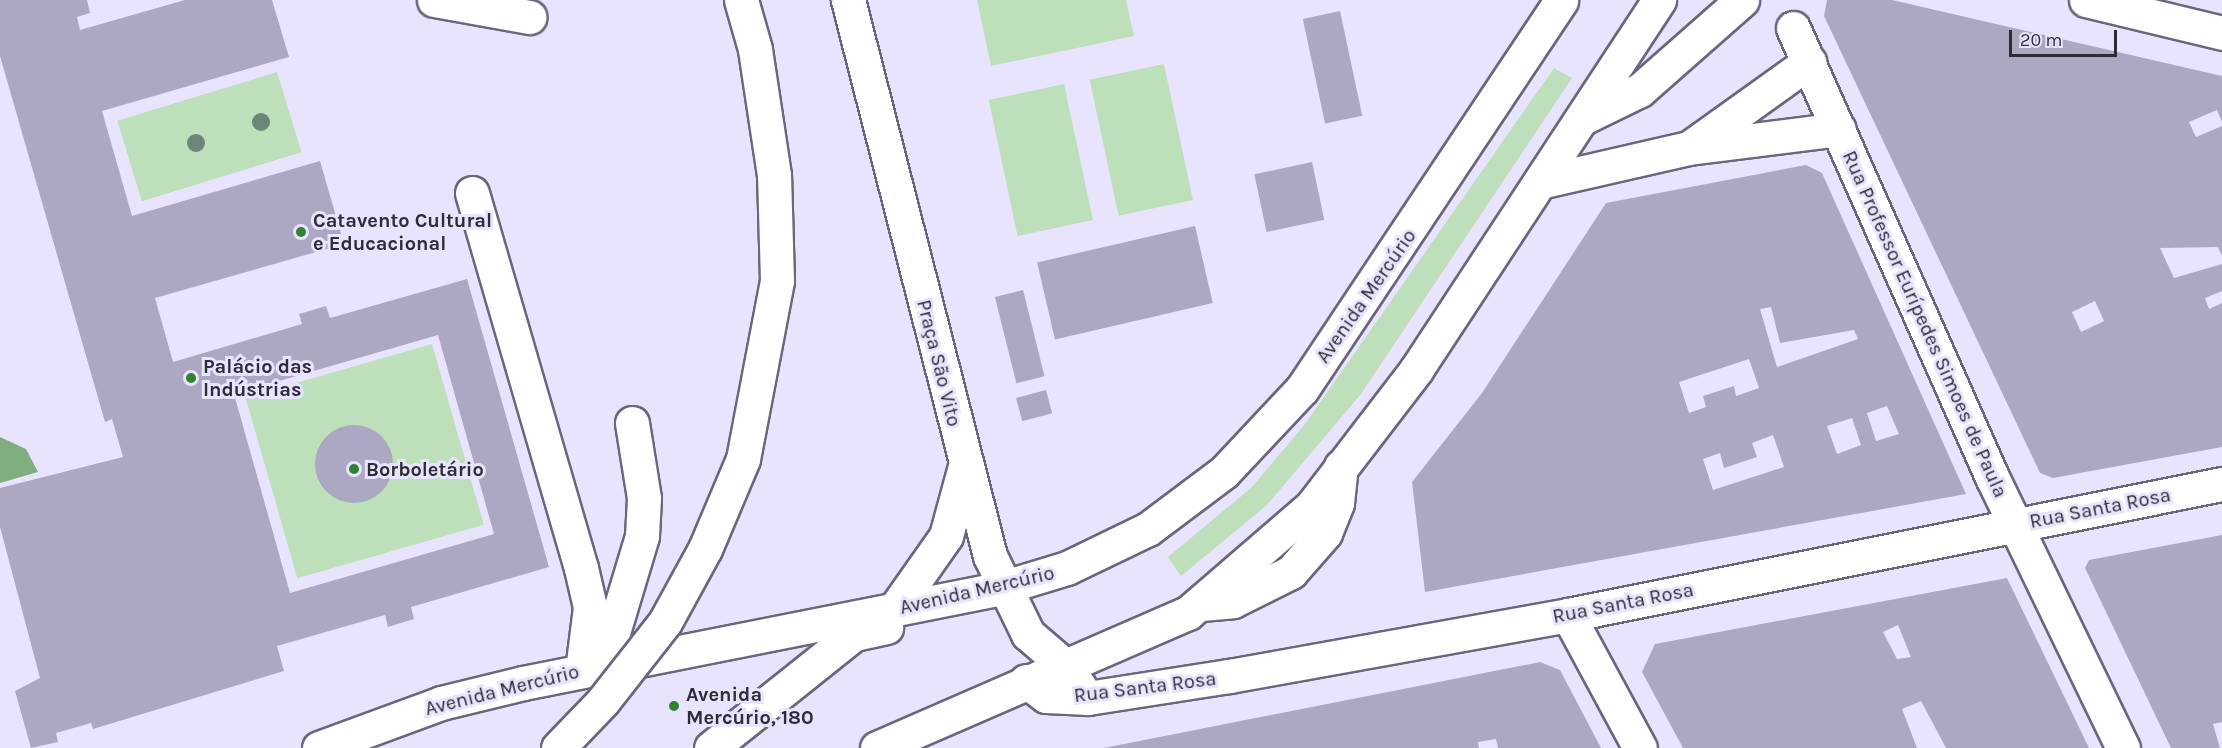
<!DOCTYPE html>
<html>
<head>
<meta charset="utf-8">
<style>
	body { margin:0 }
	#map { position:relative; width:2222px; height:748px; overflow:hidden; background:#e9e4fe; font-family:Karla,sans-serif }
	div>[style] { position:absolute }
	.green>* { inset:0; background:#bddfba; transform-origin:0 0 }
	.water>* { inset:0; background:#81ae7e }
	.building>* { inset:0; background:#ada8c1; transform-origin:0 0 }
	.round { border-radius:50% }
	.roads { filter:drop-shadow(2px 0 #6a667c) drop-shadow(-2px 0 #6a667c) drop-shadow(0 2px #6a667c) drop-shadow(0 -2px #6a667c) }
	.minor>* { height:33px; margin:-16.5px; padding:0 16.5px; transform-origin:16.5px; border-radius:16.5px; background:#fff }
	.major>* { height:33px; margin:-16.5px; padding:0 16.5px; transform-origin:16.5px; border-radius:16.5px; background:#fff }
	.highway>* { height:33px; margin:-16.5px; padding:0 16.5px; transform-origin:16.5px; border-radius:16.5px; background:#fff }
	.bridges { filter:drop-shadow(2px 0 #6a667c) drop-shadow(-2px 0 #6a667c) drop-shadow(0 2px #6a667c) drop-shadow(0 -2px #6a667c) }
	.major-bridge>* { height:33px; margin:-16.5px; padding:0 16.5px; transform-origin:16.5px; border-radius:16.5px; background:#fff }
	.trees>* { width:18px; height:18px; margin:-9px; border-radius:50%; background:#6d8678 }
	.dots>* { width:16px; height:16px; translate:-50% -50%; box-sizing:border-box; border:3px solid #e9e4fe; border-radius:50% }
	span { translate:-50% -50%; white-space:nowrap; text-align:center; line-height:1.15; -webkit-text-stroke:6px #e9e4fe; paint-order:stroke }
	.poi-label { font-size:20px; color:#2e2c36; font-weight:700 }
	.left { translate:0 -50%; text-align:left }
	.street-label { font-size:20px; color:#2e2c36 }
	.scale { position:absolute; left:2009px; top:30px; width:108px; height:27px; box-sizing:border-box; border:3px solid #2e2c36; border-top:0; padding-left:8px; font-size:18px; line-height:21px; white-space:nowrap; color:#2e2c36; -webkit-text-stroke:4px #e9e4fe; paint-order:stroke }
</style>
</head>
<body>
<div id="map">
	<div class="green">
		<i style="clip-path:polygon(977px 0,1126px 0,1134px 36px,991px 66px)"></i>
		<i style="left:1164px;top:64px;width:139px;height:76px;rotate:78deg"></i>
		<i style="clip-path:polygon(1554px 68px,1572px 78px,1361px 394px,1267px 505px,1181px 576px,1168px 557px,1251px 488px,1305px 424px)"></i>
		<i style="left:277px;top:72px;width:84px;height:167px;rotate:73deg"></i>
		<i style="left:1064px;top:84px;width:139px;height:77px;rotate:78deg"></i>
		<i style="left:432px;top:344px;width:188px;height:194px;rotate:74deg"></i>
	</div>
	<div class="water">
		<i style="clip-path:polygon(0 437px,26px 449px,38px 472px,0 483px)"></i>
	</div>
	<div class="building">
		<i style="clip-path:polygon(evenodd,0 0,87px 0,90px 13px,77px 17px,80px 30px,185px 0,272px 0,289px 57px,102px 111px,132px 216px,320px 161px,344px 244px,155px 298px,173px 362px,302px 324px,299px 314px,326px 306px,330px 318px,467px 279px,549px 567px,411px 607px,414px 619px,388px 627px,385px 615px,277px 646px,284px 671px,93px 729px,91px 723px,56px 733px,58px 742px,31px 748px,15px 691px,40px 678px,0 527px,0 488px,123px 457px,112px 419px,105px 422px,0 56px,0 0,438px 335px,494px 534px,290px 593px,234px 394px,438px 335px)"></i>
		<i style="clip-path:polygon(evenodd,1827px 0,1892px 0,2222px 76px,2222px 122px,2217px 110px,2189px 122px,2196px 137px,2222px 126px,2222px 256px,2218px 247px,2160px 248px,2174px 278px,2222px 264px,2222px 291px,2205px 298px,2209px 309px,2222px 303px,2222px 447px,2053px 478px,2040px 473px,1824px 16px,1827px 0,2095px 301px,2104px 321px,2081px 332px,2072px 312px,2095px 301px)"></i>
		<i style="left:1340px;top:11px;width:107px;height:38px;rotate:78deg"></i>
		<i style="left:1312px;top:162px;width:59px;height:59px;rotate:78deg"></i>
		<i style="clip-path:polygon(evenodd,1806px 165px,1822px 173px,1966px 494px,1425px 592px,1412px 482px,1482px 393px,1606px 203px,1806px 165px,1771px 307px,1780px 343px,1854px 330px,1858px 339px,1777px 367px,1760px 309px,1771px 307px,1806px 165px,1749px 359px,1759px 388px,1736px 396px,1734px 386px,1703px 396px,1706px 407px,1689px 413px,1679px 382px,1749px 359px,1806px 165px,1887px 406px,1899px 434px,1876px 441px,1867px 413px,1887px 406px,1806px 165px,1852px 418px,1861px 445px,1837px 454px,1827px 426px,1852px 418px,1806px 165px,1773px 435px,1784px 467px,1713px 490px,1703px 459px,1720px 453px,1724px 468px,1757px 457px,1752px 443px,1773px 435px)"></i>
		<i style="left:1195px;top:226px;width:79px;height:162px;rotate:77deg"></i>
		<i style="left:1023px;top:290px;width:89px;height:29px;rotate:76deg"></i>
		<i style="left:1046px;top:390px;width:24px;height:31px;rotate:75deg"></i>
		<i class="round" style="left:315px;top:425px;width:78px;height:78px"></i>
		<i style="clip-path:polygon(2222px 535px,2222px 722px,2213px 724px,2220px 748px,2171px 748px,2085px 568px,2089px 560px)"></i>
		<i style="clip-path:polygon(evenodd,2007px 578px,2089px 748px,1946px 748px,1921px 701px,1902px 709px,1917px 748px,1683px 748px,1642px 672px,1655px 644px,2007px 578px,1898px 625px,1911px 657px,1897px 659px,1883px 632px,1898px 625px)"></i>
		<i style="clip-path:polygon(1540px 662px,1560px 670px,1601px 748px,1498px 748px,1496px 739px,1478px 742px,1479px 748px,1104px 748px)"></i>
	</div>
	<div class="roads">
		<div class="minor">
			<i style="left:434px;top:0;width:97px;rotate:10.1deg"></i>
			<i style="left:848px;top:0;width:574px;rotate:75.67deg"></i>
			<i style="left:990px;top:556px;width:87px;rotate:64deg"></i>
			<i style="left:1028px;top:634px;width:48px;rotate:40.7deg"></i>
			<i style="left:1064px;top:665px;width:27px;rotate:54deg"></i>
			<i style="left:1793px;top:28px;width:491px;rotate:66.1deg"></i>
			<i style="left:1992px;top:477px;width:301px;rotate:64.2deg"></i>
			<i style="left:1693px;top:145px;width:143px;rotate:-35.6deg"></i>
			<i style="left:1540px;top:182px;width:153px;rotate:-12.9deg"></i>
			<i style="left:1689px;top:148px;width:151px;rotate:-7.2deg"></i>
			<i style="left:472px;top:193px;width:391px;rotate:73.8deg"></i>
			<i style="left:581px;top:568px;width:40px;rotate:77deg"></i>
			<i style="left:590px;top:607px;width:64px;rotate:97.2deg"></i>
			<i style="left:1201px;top:604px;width:32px;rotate:-5deg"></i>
			<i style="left:1233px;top:601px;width:65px;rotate:-26.6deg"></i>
			<i style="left:1291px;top:572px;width:52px;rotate:-48.9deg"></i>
			<i style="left:1325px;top:533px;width:32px;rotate:-68deg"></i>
			<i style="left:1337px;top:503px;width:37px;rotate:-84deg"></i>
			<i style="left:1568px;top:615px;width:151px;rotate:61.6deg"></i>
			<i style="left:603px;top:666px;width:136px;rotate:-73.3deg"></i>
			<i style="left:642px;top:536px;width:38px;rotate:-87deg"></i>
			<i style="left:644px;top:498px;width:76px;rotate:-99.1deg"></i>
		</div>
		<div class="major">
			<i style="left:894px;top:610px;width:90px;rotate:-54.9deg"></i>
			<i style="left:946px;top:536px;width:73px;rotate:-74.8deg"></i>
			<i style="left:1026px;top:681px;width:25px;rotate:37deg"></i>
			<i style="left:1046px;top:696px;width:42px;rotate:2.7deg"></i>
			<i style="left:1088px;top:698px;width:143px;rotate:-8.9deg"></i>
			<i style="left:1229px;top:676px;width:344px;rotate:-10.2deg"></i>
			<i style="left:1568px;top:615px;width:667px;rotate:-11.33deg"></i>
			<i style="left:319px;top:748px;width:130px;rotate:-20.2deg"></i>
			<i style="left:441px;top:703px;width:84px;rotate:-13.7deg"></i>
			<i style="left:523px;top:683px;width:487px;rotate:-11.2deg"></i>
			<i style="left:1001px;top:588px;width:69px;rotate:-16.9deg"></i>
			<i style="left:1067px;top:568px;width:90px;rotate:-25.7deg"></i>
			<i style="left:1148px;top:529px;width:95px;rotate:-36.9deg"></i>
			<i style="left:1224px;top:472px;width:114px;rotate:-46.8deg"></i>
			<i style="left:1302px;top:389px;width:467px;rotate:-56.3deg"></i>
			<i style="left:711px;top:748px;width:183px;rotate:-38.6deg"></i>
			<i style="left:854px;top:634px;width:33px;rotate:-12deg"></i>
			<i style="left:877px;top:748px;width:339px;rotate:-23.5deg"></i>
			<i style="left:1188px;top:613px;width:162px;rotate:-40.8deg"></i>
			<i style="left:1311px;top:507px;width:173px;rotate:-52.5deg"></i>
			<i style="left:1416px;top:370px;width:443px;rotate:-56.7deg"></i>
		</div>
		<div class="highway">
			<i style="left:2086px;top:0;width:140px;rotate:13.6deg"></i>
			<i style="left:1585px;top:117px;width:61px;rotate:-26.1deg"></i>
			<i style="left:1640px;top:90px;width:136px;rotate:-41.4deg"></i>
		</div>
	</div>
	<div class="bridges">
		<div class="major-bridge">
			<i style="left:558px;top:748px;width:65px;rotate:-46.2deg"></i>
			<i style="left:603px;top:701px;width:100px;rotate:-51.9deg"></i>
			<i style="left:665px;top:622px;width:83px;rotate:-61.3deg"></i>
			<i style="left:705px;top:549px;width:98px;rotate:-67.1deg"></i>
			<i style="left:743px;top:459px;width:181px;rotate:-79.2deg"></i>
			<i style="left:777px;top:281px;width:106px;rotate:-91.6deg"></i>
			<i style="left:774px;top:175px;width:127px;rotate:-98.6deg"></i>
			<i style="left:755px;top:49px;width:51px;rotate:-105.9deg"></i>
		</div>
	</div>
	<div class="trees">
		<i style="left:261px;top:122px"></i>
		<i style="left:196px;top:143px"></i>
	</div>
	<div class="dots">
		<i style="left:301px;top:232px;background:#2f8331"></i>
		<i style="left:191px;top:378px;background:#2f8331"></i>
		<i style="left:354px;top:469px;background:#2f8331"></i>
		<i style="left:674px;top:706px;background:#2f8331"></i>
	</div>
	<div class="poi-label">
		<span class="left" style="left:313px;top:232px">Catavento Cultural<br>e Educacional</span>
		<span class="left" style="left:203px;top:378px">Palácio das<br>Indústrias</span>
		<span class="left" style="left:366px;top:469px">Borboletário</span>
		<span class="left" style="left:686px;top:706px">Avenida<br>Mercúrio, 180</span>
	</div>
	<div class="street-label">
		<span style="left:1366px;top:296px;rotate:-55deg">Avenida Mercúrio</span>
		<span style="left:1925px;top:324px;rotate:66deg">Rua Professor Eurípedes Simoes de Paula</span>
		<span style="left:939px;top:363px;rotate:76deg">Praça São Vito</span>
		<span style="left:2100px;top:508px;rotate:-11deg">Rua Santa Rosa</span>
		<span style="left:977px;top:590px;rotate:-13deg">Avenida Mercúrio</span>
		<span style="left:1623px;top:603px;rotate:-11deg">Rua Santa Rosa</span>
		<span style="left:1145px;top:687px;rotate:-7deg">Rua Santa Rosa</span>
		<span style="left:502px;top:690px;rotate:-14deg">Avenida Mercúrio</span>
	</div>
	<div class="scale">20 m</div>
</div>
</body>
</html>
